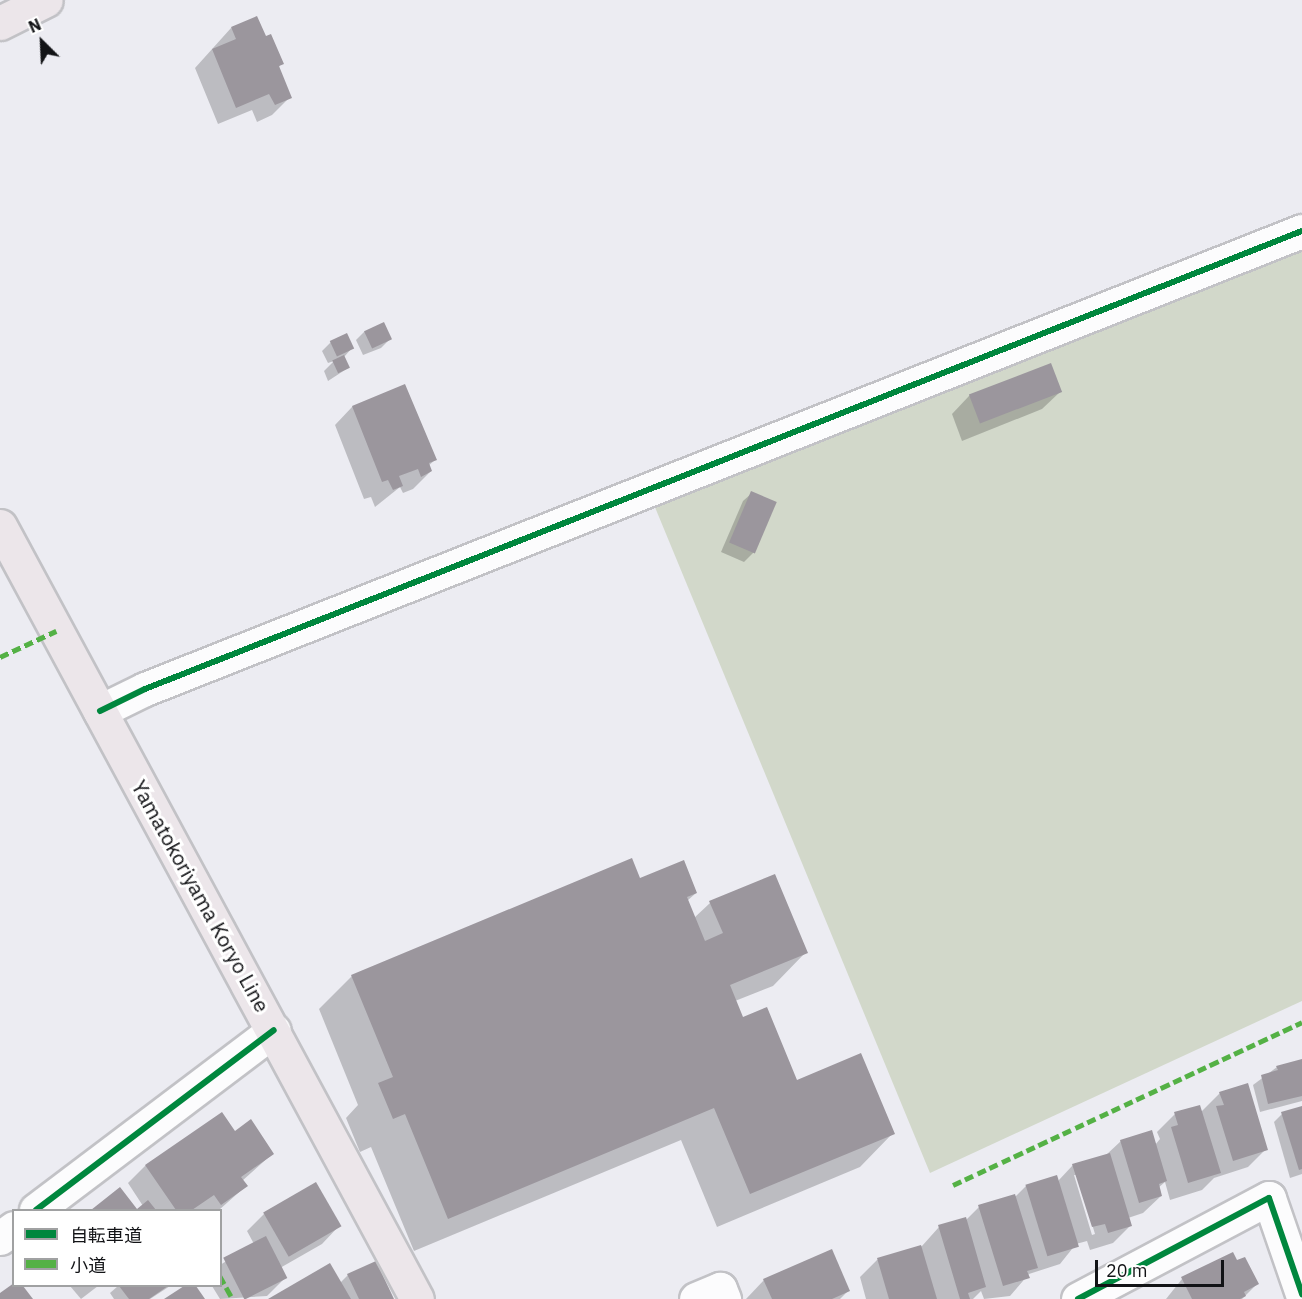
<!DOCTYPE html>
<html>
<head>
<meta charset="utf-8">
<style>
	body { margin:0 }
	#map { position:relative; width:1302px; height:1299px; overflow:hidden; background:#ececf2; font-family:"IBM Plex Sans","Noto Sans JP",sans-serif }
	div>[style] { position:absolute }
	.green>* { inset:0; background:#d2d8ca }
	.shadow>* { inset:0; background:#0003 }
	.building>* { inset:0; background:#9b969d; transform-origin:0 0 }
	.roads { filter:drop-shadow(2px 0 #c2c2c6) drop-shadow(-2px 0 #c2c2c6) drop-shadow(0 2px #c2c2c6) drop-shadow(0 -2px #c2c2c6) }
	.minor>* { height:33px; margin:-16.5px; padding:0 16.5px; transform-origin:16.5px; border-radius:16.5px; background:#fcfcfd }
	.major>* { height:33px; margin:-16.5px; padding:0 16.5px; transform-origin:16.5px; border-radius:16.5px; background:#ece6ea }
	.quiet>* { height:4.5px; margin-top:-2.25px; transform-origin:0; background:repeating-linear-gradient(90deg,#54b145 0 9px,transparent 0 13.5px) }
	.cycleway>* { height:6px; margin:-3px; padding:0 3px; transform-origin:3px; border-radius:3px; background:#00873e }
	span { translate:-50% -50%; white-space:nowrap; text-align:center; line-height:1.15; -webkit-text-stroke:6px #fff; paint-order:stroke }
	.street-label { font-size:21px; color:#121316 }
	.legend { position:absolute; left:12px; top:1209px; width:210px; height:78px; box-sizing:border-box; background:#fff; border:2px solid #a0a1a2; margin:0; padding:8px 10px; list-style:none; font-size:18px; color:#121316 }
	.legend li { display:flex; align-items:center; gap:12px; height:30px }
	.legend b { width:30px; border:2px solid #a0a1a2 }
	.north { position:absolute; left:12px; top:12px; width:60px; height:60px; -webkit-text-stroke:4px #fff; paint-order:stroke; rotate:336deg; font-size:16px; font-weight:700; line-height:24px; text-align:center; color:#121316 }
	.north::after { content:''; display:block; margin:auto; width:21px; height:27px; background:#121316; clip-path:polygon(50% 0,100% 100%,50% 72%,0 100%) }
	.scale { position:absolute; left:1095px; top:1260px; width:129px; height:27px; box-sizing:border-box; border:3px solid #121316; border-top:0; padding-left:8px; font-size:18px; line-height:21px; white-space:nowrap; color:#121316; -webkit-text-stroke:4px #fff; paint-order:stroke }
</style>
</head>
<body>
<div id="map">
	<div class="green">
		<i style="clip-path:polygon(1302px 245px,1302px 1001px,930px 1173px,652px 500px)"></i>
	</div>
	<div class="shadow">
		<i style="clip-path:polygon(231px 28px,265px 38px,282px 63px,278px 68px,290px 97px,272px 115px,257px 122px,252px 110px,218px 124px,195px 68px)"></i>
		<i style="clip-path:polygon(365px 331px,390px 339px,381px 348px,363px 355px,356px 340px)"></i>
		<i style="clip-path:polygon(331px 342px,352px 348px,344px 357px,348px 368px,328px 381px,324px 371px,334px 361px,328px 363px,322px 351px)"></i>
		<i style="clip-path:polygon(1050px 365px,1060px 392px,1042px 409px,962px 441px,952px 414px,969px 396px)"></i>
		<i style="clip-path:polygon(404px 386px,435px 460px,428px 466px,431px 471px,413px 489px,403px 493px,400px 487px,375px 507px,371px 497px,364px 499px,335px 425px,352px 407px)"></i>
		<i style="clip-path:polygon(752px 493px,753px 553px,744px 562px,721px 552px,743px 501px)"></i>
		<i style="clip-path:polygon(639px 880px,696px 893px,687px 901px,694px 918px,710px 903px,806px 952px,773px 986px,735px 1001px,742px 1019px,796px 1082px,893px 1133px,860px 1167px,717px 1227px,681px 1140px,414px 1251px,371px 1147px,360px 1152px,346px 1118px,358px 1105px,319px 1009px,352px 976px)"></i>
		<i style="clip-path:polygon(1302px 1061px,1302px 1101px,1260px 1112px,1253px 1085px,1277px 1067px)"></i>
		<i style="clip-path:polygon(evenodd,1220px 1093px,1266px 1149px,1248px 1167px,1214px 1178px,1202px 1190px,1170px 1200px,1165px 1182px,1158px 1188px,1161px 1196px,1143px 1213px,1128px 1218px,1131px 1225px,1113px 1243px,1090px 1250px,1087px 1241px,1076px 1244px,1060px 1264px,1029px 1274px,1010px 1296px,984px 1299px,981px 1291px,973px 1299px,866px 1299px,860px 1277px,877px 1260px,922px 1246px,939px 1227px,965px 1221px,979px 1207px,1016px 1196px,1026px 1186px,1058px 1181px,1073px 1165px,1106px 1155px,1121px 1141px,1155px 1145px,1160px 1139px,1157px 1132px,1175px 1114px,1201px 1112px,1220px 1093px,1074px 1175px,1077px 1175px,1095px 1234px,1092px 1235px,1074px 1175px)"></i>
		<i style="clip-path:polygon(1302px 1108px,1302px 1174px,1290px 1178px,1274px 1122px,1282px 1114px)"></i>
		<i style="clip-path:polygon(222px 1114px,234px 1133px,272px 1154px,242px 1181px,246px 1186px,219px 1210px,138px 1210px,143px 1206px,128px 1183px,145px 1166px)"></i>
		<i style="clip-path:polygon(120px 1189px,136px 1210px,94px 1210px)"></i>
		<i style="clip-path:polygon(264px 1214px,339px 1226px,322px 1244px,280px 1268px,285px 1278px,267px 1296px,220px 1299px,212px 1286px,220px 1286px,220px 1265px,254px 1244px,247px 1231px)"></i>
		<i style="clip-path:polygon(1236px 1262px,1257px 1284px,1242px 1299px,1166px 1299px,1182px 1279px)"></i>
		<i style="clip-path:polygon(348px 1275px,392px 1299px,271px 1299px,340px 1283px)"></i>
		<i style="clip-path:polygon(764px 1280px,848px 1291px,840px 1299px,746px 1299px)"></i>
		<i style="clip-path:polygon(70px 1286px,98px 1286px,81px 1299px)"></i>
		<i style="clip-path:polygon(118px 1286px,170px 1286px,150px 1299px,114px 1299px,110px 1293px)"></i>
	</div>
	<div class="building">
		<i style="clip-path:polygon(257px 16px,266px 36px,271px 34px,284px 64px,279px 66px,292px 98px,275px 105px,269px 94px,236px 108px,212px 49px,236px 39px,231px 27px)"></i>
		<i style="left:384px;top:322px;width:19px;height:22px;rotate:65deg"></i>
		<i style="left:347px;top:333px;width:17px;height:19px;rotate:65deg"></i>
		<i style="left:344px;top:355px;width:14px;height:13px;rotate:65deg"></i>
		<i style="left:1051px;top:363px;width:31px;height:88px;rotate:69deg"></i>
		<i style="clip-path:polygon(405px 384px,437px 460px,429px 463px,432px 471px,421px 477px,418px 469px,399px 476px,403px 486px,393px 490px,388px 480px,382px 482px,352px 406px)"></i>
		<i style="left:751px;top:491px;width:28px;height:56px;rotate:23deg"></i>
		<i style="clip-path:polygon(632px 858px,640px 878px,684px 860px,697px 893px,687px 897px,705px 941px,723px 933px,709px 901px,775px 874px,808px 953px,730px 985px,743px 1017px,767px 1007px,797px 1080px,861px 1053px,895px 1134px,750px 1194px,714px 1108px,448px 1219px,405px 1114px,393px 1119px,378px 1083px,393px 1077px,351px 975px)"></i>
		<i style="clip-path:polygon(1302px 1059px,1302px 1096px,1268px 1104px,1261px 1075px,1278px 1070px,1276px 1066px)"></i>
		<i style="clip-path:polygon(1248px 1083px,1268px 1150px,1233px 1161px,1216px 1106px,1224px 1105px,1219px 1092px)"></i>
		<i style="clip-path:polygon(1200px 1105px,1221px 1173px,1188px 1183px,1171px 1127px,1178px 1125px,1174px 1112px)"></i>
		<i style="clip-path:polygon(1302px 1106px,1302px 1169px,1299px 1170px,1281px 1112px)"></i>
		<i style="clip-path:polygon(222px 1112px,235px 1131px,251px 1119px,274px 1154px,241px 1177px,248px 1186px,221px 1205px,214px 1195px,192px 1210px,176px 1210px,145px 1165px)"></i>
		<i style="clip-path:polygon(1152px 1130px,1167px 1181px,1159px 1184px,1162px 1196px,1139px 1203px,1120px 1140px)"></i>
		<i style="clip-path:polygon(1110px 1153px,1132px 1226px,1108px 1233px,1105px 1224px,1092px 1227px,1072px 1164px)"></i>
		<i style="left:1057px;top:1175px;width:75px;height:33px;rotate:73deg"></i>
		<i style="left:316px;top:1182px;width:51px;height:61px;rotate:60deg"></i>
		<i style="clip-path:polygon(120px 1187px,137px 1209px,148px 1200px,156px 1210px,91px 1210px)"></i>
		<i style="clip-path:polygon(1015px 1194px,1038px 1268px,1027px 1271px,1030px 1278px,1003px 1286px,978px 1205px)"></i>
		<i style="clip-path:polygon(966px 1217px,986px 1287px,968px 1293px,970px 1299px,960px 1299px,938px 1225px)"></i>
		<i style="left:266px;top:1236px;width:47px;height:48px;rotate:63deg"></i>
		<i style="clip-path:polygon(921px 1245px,937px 1299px,889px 1299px,877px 1258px)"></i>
		<i style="clip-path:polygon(832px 1249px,850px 1291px,832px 1299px,772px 1299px,763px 1279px)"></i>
		<i style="clip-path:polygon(1233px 1252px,1237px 1260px,1245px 1257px,1259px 1284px,1244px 1292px,1246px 1296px,1240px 1299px,1192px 1299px,1181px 1277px)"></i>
		<i style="clip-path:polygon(376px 1261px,394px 1299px,359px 1299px,347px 1274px)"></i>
		<i style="clip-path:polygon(330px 1263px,351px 1299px,268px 1299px)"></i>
		<i style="clip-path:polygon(14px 1283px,23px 1286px,33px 1299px,0 1299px,0 1293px)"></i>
		<i style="clip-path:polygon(119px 1286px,168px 1286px,149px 1299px,129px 1299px)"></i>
		<i style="clip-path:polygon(184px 1286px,196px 1286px,205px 1299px,164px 1299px)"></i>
	</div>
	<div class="roads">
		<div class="minor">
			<i style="left:100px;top:711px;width:50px;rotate:-26.1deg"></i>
			<i style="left:145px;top:689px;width:1244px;rotate:-21.6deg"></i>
			<i style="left:36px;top:1210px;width:298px;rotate:-37.1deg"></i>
			<i style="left:0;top:1238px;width:17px;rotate:-36deg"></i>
			<i style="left:696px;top:1299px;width:26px;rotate:-23deg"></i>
			<i style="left:720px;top:1289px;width:11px;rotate:68deg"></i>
			<i style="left:1078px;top:1299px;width:216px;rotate:-27.9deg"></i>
			<i style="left:1269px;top:1198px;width:102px;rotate:71deg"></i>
		</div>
		<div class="major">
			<i style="left:0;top:23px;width:51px;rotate:-26.6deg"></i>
			<i style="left:0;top:526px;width:878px;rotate:61.66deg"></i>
		</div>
	</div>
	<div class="quiet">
		<i style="left:0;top:657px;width:62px;rotate:-24.9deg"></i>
		<i style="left:953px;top:1185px;width:385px;rotate:-25deg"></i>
		<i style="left:220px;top:1276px;width:26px;rotate:61deg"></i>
	</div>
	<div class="cycleway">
		<i style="left:100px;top:711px;width:50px;rotate:-26.1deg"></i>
		<i style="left:145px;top:689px;width:1244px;rotate:-21.6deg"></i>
		<i style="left:36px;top:1210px;width:298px;rotate:-37.1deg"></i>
		<i style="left:1078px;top:1299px;width:216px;rotate:-27.9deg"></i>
		<i style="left:1269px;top:1198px;width:102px;rotate:71deg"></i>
	</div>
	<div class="street-label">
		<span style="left:201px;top:896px;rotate:61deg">Yamatokoriyama Koryo Line</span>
	</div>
	<ul class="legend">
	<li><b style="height:8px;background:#00873e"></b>自転車道</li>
	<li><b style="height:8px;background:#54b145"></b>小道</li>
	</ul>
	<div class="north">N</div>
	<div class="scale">20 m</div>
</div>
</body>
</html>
